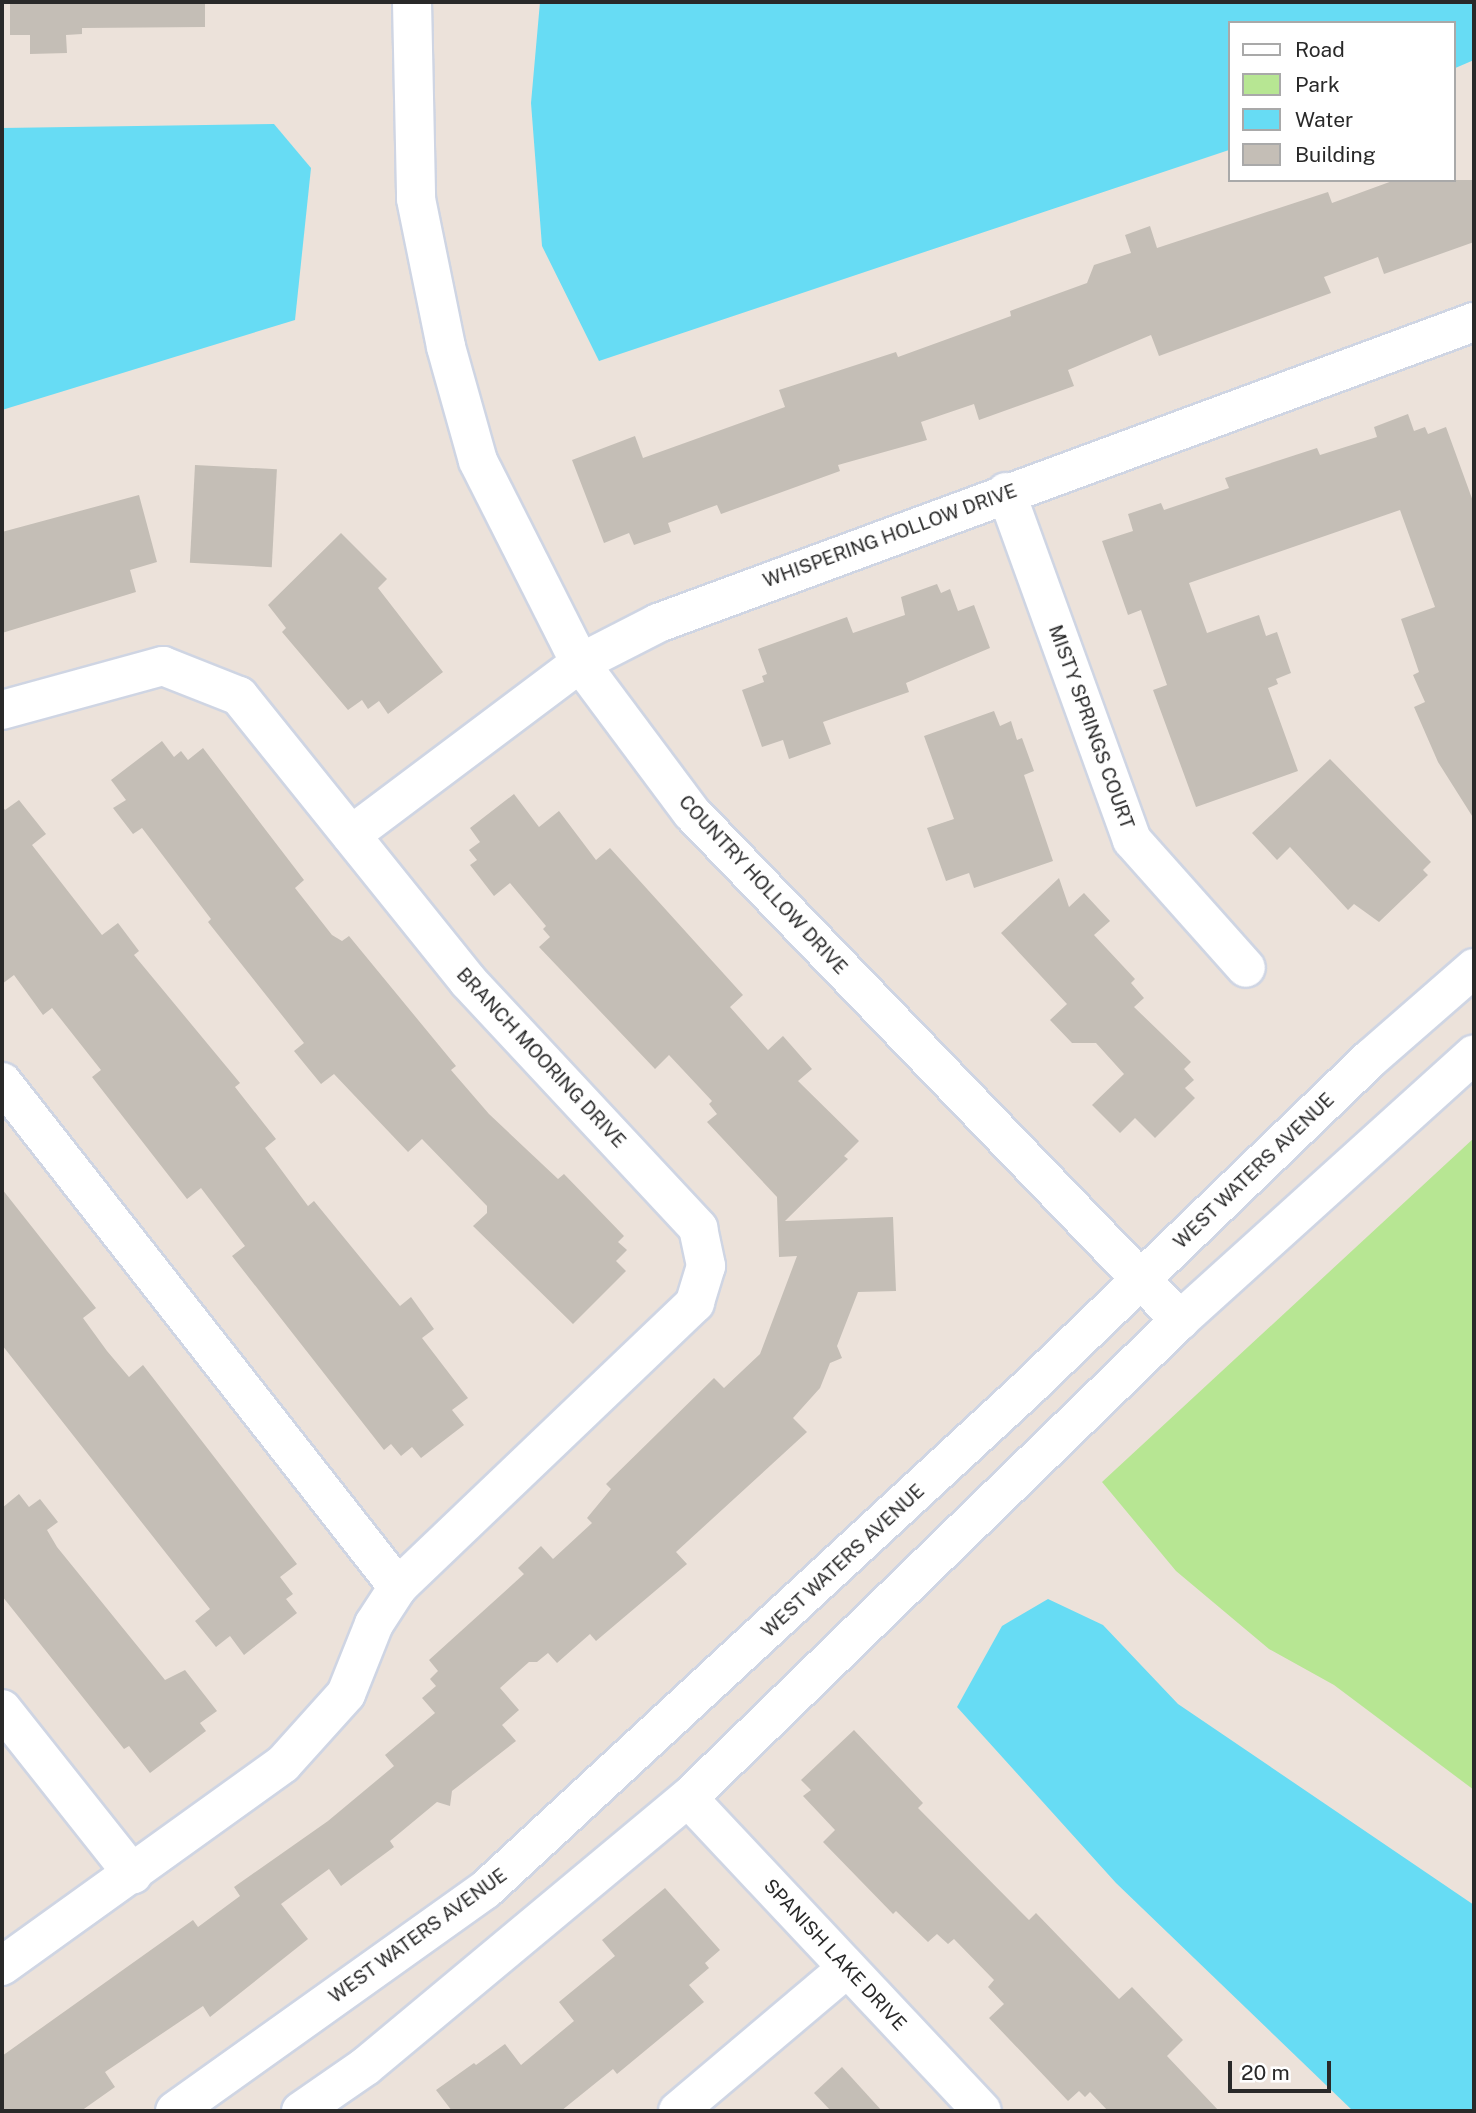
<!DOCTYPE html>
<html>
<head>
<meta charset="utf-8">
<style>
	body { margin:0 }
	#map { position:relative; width:1476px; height:2113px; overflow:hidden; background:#ece2da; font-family:"Public Sans",sans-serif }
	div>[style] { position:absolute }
	.green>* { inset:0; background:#b7e693 }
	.water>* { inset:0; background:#67dcf4 }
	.building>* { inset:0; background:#c4beb6; transform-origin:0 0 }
	.roads { filter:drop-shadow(2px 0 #cfd5e3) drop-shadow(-2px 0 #cfd5e3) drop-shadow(0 2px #cfd5e3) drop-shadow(0 -2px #cfd5e3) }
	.minor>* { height:38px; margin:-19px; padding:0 19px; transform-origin:19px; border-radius:19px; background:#fff }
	span { translate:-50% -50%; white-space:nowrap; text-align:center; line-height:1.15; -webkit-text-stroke:7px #fff; paint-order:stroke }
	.street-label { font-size:19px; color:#292929 }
	.frame { position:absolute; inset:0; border:4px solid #292929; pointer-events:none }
	.legend { position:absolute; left:1228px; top:21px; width:228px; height:161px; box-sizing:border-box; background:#fff; border:2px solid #a9a9a9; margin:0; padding:9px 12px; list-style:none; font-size:21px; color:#292929 }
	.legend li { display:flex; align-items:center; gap:14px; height:35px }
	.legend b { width:35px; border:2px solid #a9a9a9 }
	.scale { position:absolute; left:1228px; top:2061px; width:103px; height:32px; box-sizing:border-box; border:4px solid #292929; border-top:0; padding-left:9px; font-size:21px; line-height:24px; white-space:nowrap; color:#292929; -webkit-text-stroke:5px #fff; paint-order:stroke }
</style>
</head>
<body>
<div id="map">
	<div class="green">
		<i style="clip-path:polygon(1474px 1138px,1474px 1790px,1334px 1685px,1269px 1649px,1176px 1571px,1102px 1482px)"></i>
	</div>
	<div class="water">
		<i style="clip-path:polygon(540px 2px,1474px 2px,1474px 60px,1453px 69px,1453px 23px,1229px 23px,1229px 150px,599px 361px,542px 246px,531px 103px)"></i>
		<i style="clip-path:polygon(274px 124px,311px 168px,295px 320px,2px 410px,2px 128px)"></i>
		<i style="clip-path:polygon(1048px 1599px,1103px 1625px,1178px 1704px,1474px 1905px,1474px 2111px,1353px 2111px,1116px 1883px,957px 1707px,1002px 1626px)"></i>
	</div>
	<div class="building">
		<i style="clip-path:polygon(10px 2px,205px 2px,205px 27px,82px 28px,82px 34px,66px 35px,67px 53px,30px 54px,30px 35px,10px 35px)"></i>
		<i style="clip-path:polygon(1395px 180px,1474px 180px,1474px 242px,1384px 274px,1378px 257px,1324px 277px,1331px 293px,1159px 356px,1151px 335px,1068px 370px,1074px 386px,979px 420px,974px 404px,921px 422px,927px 440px,838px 465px,840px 471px,721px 514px,717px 505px,668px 523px,671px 532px,634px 545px,629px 533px,604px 543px,572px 460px,635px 436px,643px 458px,785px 407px,779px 390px,896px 352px,898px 357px,1011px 316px,1010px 311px,1087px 283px,1094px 265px,1131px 253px,1125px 235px,1150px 226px,1157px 248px,1328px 192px,1332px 203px)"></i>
		<i style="clip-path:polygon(1408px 414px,1414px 431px,1425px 427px,1428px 434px,1446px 427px,1474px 504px,1474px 819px,1438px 762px,1414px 707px,1425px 702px,1413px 675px,1419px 672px,1401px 619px,1435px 607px,1400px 510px,1189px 583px,1207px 633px,1259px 615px,1266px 636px,1277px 632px,1291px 673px,1276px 679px,1278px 684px,1268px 688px,1298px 771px,1196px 807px,1153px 690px,1167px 685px,1141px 610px,1128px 615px,1102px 541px,1133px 531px,1128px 514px,1161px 503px,1164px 510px,1229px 488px,1225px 478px,1317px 448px,1320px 455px,1377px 437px,1374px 427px)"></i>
		<i style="left:195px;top:465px;width:82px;height:98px;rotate:3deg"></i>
		<i style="clip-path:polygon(139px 495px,157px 562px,130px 570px,136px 592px,2px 633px,2px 532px)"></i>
		<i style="clip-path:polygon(341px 533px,387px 579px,378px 588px,443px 672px,388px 714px,379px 701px,368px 709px,362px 700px,348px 710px,282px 632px,286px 628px,268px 605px)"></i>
		<i style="clip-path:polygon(937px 584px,941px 593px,950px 589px,958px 611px,974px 605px,990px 648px,906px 683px,909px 692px,823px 722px,831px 744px,789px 759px,783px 740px,762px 747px,742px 690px,764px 682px,762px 676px,767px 674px,758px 649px,847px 617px,853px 633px,905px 615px,901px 597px)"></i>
		<i style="clip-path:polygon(994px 711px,1000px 726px,1011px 721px,1017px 740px,1022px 738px,1034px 771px,1024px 775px,1053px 861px,974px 888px,969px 873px,946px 881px,927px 828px,954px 819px,924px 736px)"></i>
		<i style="clip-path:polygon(162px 741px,174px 757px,181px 751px,188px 760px,203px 748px,304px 880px,295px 888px,332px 935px,342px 941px,349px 936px,456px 1066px,451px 1070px,489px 1114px,558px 1179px,564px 1174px,624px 1236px,618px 1242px,627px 1250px,616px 1261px,626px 1271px,573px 1324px,473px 1226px,487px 1213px,487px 1206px,422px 1139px,408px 1152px,334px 1074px,321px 1084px,294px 1051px,304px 1043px,208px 922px,211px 919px,142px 828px,133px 834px,113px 808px,126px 800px,111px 780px)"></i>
		<i style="clip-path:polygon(1330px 759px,1431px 862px,1423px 870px,1428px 875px,1379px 922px,1354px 904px,1348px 910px,1290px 847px,1277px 860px,1252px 833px)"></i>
		<i style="clip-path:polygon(514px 794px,539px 827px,559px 811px,596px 860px,610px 848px,743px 995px,730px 1007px,768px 1050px,783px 1036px,812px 1069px,798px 1081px,859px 1141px,844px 1156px,848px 1159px,785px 1221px,893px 1217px,896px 1291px,858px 1292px,837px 1346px,842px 1358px,830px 1363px,820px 1388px,793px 1418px,807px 1432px,676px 1552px,687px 1564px,596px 1641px,590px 1634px,557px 1663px,548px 1653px,537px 1662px,529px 1662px,500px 1688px,519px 1710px,502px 1725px,516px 1741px,452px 1791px,450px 1806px,437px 1802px,390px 1841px,394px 1847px,341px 1886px,329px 1869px,281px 1904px,308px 1939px,210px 2017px,203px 2006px,105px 2072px,115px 2087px,81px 2111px,2px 2111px,2px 2056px,193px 1920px,198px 1927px,240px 1896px,234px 1887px,328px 1821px,394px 1766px,385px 1755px,435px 1713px,422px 1698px,436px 1686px,430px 1679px,438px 1671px,429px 1660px,524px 1574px,518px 1568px,541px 1546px,553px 1559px,592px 1523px,587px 1518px,611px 1489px,606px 1484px,714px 1378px,724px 1388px,760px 1354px,797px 1256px,779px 1257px,777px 1197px,707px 1122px,717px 1114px,709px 1104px,712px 1101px,669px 1055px,655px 1069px,539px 947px,550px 937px,543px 929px,546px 926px,510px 883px,494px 896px,470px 865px,477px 860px,469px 850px,480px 842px,470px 828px)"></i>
		<i style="clip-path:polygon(19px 800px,46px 834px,32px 845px,102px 935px,118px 923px,139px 951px,134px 955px,240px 1083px,235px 1087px,276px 1139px,265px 1148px,308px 1206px,314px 1201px,400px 1306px,411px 1297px,434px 1329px,422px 1338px,468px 1398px,452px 1410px,464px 1425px,421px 1458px,412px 1447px,401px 1456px,391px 1444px,384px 1450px,232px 1256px,245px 1246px,201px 1188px,187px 1199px,92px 1077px,101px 1070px,52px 1008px,43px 1015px,14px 975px,2px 984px,2px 806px,5px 810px)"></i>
		<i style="clip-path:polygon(1059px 878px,1069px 907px,1084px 893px,1110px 921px,1094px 935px,1135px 979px,1131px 983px,1144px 998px,1134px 1007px,1191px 1062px,1184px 1069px,1194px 1080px,1185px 1088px,1195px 1098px,1155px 1138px,1135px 1118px,1120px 1133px,1092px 1105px,1124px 1074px,1096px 1043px,1072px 1043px,1050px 1020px,1067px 1004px,1001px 933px)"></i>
		<i style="clip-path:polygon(2px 1189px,96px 1308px,83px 1318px,107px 1351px,129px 1377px,143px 1365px,297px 1564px,280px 1577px,293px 1594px,286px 1599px,297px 1613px,244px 1655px,230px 1636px,216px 1647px,195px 1621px,210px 1609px,2px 1345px)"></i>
		<i style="clip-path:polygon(19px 1494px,29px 1507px,40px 1499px,58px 1522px,47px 1530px,57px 1547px,165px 1680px,185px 1670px,217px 1711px,200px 1723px,206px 1731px,150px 1773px,129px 1746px,124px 1749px,2px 1596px,2px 1508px)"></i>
		<i style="clip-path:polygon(854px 1730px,923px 1803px,918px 1808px,1029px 1920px,1036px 1913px,1119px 1999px,1132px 1987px,1183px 2040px,1167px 2056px,1219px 2111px,1108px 2111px,1090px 2092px,1085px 2097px,1079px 2091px,1068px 2101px,989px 2018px,1004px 2004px,988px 1987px,994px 1980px,954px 1939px,948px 1944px,937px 1934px,928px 1942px,896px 1911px,893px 1914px,823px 1842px,835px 1830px,803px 1796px,811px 1790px,801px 1780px)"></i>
		<i style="clip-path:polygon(665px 1888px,720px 1950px,705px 1963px,709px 1968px,689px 1985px,704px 2002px,617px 2074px,613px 2069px,561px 2111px,452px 2111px,436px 2090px,474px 2063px,476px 2065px,505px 2044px,521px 2065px,574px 2021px,559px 2002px,615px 1956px,602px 1940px)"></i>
		<i style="clip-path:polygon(842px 2067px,882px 2111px,831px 2111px,814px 2093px)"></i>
	</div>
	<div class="roads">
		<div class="minor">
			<i style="left:412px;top:2px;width:197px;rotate:88.8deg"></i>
			<i style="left:416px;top:199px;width:151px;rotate:78.5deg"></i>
			<i style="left:446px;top:347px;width:118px;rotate:74.3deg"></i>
			<i style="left:478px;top:461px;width:226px;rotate:63.2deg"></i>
			<i style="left:580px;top:663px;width:187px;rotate:53.3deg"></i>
			<i style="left:692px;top:813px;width:704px;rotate:46.09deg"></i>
			<i style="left:1006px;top:492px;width:370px;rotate:70.1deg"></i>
			<i style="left:1132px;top:840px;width:171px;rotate:48.3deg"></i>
			<i style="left:2px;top:710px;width:167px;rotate:-15.3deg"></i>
			<i style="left:163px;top:666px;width:82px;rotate:21.5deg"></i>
			<i style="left:239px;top:696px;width:366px;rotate:51.2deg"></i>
			<i style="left:468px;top:981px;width:338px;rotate:47deg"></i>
			<i style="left:698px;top:1228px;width:39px;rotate:78deg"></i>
			<i style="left:706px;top:1266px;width:39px;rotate:107deg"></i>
			<i style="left:695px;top:1303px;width:411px;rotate:136.3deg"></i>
			<i style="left:398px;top:1587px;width:44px;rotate:123deg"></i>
			<i style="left:374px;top:1624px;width:75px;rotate:111.8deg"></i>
			<i style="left:346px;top:1694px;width:94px;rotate:132deg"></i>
			<i style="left:283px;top:1764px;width:346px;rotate:144.3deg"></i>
			<i style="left:351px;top:835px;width:286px;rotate:-36.9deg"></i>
			<i style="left:580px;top:663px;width:88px;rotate:-27.1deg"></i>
			<i style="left:658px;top:623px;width:870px;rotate:-20.25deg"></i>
			<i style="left:2px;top:1082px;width:642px;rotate:51.9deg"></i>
			<i style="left:2px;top:1709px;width:211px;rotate:51.6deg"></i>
			<i style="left:688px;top:1798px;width:429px;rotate:46.8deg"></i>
			<i style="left:175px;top:2111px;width:381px;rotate:-35.5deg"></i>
			<i style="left:485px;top:1890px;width:739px;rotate:-42.75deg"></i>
			<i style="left:1028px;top:1388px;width:476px;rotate:-43.9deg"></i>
			<i style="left:1371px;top:1058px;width:137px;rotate:-41.1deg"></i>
			<i style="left:301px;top:2111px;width:79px;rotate:-34.7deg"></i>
			<i style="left:366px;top:2066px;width:419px;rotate:-39.8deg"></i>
			<i style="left:688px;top:1798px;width:686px;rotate:-44.17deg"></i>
			<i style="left:1180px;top:1320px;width:396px;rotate:-42.1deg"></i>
			<i style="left:678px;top:2111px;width:220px;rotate:-40.2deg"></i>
		</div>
	</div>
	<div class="street-label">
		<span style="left:890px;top:536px;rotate:-20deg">WHISPERING HOLLOW DRIVE</span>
		<span style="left:1091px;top:727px;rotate:70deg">MISTY SPRINGS COURT</span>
		<span style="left:763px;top:885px;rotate:47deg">COUNTRY HOLLOW DRIVE</span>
		<span style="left:541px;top:1058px;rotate:47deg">BRANCH MOORING DRIVE</span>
		<span style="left:1254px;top:1171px;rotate:-44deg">WEST WATERS AVENUE</span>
		<span style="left:843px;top:1561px;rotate:-43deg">WEST WATERS AVENUE</span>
		<span style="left:418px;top:1936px;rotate:-36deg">WEST WATERS AVENUE</span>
		<span style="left:835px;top:1955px;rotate:47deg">SPANISH LAKE DRIVE</span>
	</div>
	<div class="frame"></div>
	<ul class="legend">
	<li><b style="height:9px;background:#fff"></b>Road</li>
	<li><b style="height:19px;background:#b7e693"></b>Park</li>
	<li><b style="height:19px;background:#67dcf4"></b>Water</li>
	<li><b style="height:19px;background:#c4beb6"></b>Building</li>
	</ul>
	<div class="scale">20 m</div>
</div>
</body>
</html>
